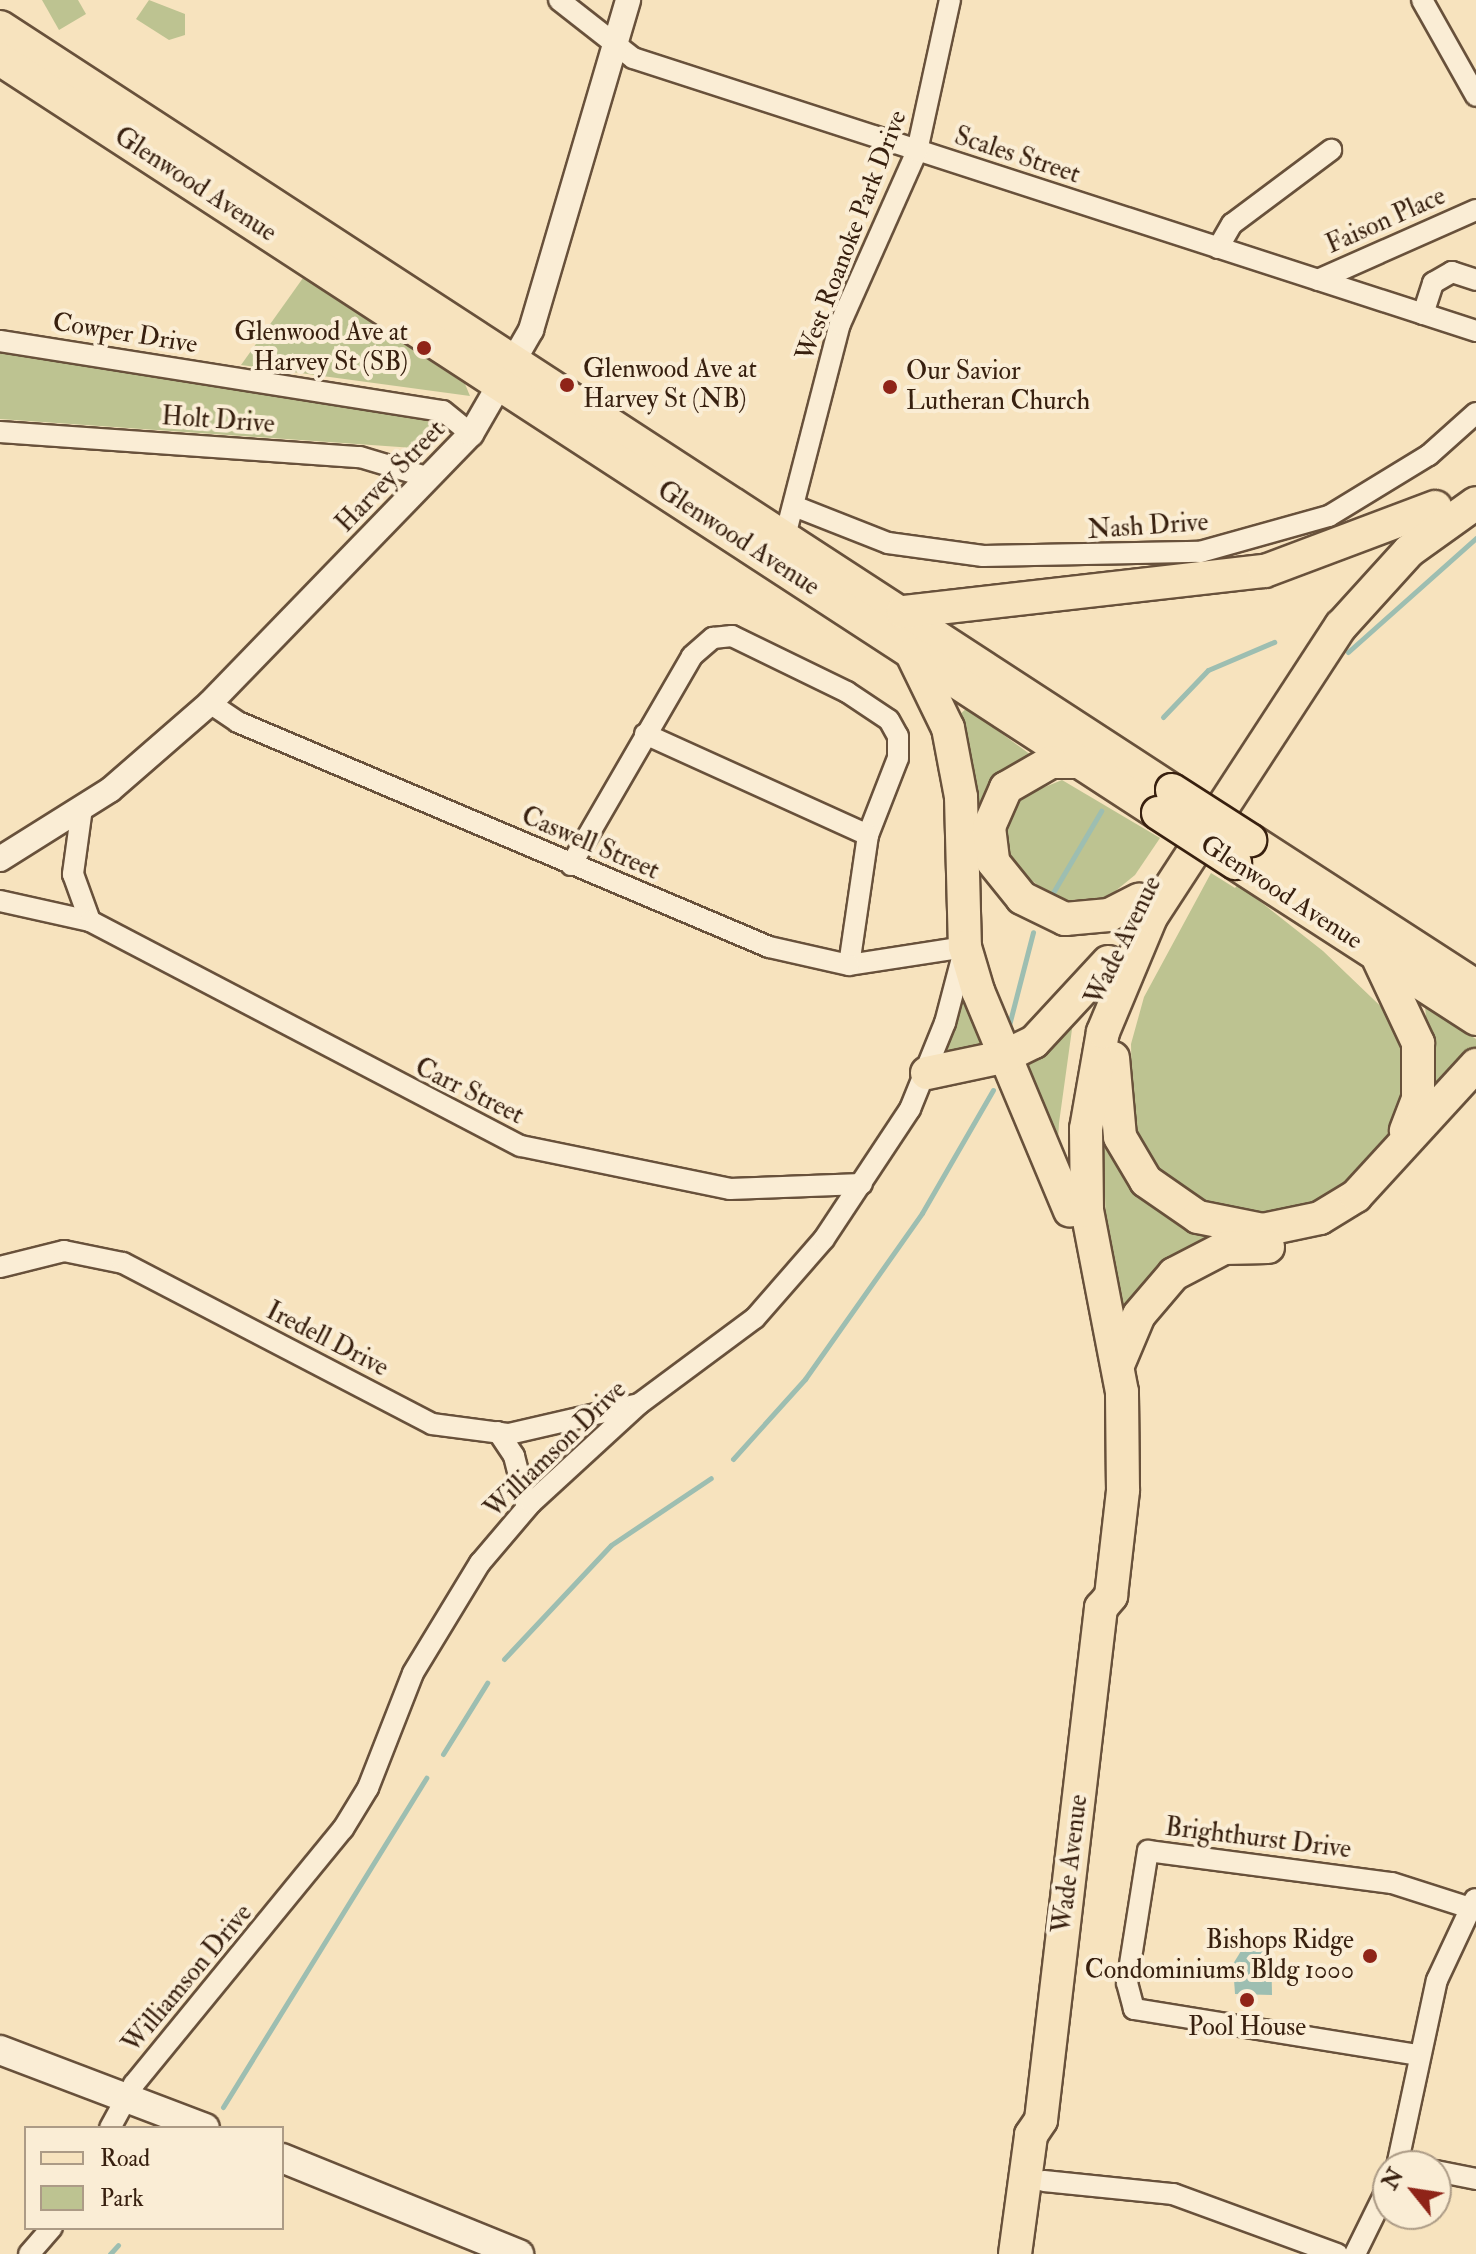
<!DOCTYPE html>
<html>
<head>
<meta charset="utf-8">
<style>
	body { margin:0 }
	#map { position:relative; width:1476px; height:2254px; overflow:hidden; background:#f7e3be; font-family:"IM FELL Double Pica",serif }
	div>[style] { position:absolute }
	.green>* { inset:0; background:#bdc391 }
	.water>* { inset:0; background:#9dbeb1 }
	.stream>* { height:5px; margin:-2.5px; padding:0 2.5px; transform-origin:2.5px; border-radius:2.5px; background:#9dbeb1 }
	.roads { filter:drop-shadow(2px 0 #68513b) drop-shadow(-2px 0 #68513b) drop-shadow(0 2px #68513b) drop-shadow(0 -2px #68513b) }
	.minor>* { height:20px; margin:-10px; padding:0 10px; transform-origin:10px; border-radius:10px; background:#faedd5 }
	.tertiary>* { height:24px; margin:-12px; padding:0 12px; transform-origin:12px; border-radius:12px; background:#faedd5 }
	.secondary>* { height:28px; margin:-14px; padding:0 14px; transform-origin:14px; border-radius:14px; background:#faedd5 }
	.primary>* { height:32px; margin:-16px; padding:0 16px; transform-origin:16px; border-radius:16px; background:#f7e3be }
	.bridges { filter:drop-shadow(2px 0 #38200f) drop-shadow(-2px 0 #38200f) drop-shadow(0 2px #38200f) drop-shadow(0 -2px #38200f) }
	.primary-bridge>* { height:32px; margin:-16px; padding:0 16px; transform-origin:16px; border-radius:16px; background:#f7e3be }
	.dots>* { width:22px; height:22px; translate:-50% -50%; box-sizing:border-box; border:4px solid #faedd5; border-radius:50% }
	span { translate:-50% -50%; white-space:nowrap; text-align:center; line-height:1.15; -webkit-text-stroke:8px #faedd5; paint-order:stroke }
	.street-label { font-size:26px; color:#38200f }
	.poi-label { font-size:26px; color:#38200f }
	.right { translate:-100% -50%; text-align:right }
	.left { translate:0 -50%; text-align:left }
	.legend { position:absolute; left:24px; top:2126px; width:260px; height:104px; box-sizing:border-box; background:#faedd5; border:2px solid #ac9b86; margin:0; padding:10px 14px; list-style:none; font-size:24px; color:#38200f }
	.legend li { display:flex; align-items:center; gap:16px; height:40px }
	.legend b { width:40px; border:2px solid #ac9b86 }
	.north { position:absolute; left:1372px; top:2150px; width:80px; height:80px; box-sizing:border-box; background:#faedd5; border:2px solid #ac9b86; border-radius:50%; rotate:300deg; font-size:22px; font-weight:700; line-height:32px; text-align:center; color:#38200f }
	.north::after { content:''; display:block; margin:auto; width:28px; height:36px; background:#8f2418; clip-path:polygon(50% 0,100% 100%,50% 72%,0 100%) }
</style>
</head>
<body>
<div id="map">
	<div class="green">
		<i style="clip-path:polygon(42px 0,78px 0,86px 14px,59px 30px)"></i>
		<i style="clip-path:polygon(149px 0,185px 14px,185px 35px,169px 40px,136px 19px)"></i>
		<i style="clip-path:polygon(303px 278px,465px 384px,470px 396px,241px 365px)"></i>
		<i style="clip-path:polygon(0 351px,425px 419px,437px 430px,428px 449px,0 419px)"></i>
		<i style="clip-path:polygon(967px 708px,1031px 755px,997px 776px,976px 813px,959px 715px)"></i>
		<i style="clip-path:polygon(1062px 780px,1160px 838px,1135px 875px,1108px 897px,1060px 901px,1011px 866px,1003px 840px,1007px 816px,1018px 798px)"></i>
		<i style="clip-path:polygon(1211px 873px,1235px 888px,1238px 884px,1323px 951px,1395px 1020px,1402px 1041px,1405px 1087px,1395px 1130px,1342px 1196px,1277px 1221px,1197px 1208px,1133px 1147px,1131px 1044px,1144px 997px)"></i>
		<i style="clip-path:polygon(964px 997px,988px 1047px,949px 1056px,947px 1047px)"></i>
		<i style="clip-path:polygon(1425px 1006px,1476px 1039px,1476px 1054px,1433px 1092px)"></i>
		<i style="clip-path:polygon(1073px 1022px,1059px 1123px,1057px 1157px,1012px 1069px)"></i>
		<i style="clip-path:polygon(1103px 1128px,1238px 1237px,1126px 1321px,1106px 1230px)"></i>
	</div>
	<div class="water">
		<i style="clip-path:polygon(1261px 1936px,1271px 1941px,1272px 1995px,1235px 1994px,1233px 1964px,1249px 1938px)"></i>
	</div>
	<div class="stream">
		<i style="left:1348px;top:652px;width:171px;rotate:-41.7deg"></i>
		<i style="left:1163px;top:717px;width:65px;rotate:-46.2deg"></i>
		<i style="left:1208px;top:670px;width:72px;rotate:-23deg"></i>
		<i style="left:1051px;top:896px;width:99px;rotate:-59.5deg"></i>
		<i style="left:1008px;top:1029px;width:100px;rotate:-75.5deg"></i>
		<i style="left:733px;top:1459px;width:108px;rotate:-48deg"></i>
		<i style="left:805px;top:1379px;width:203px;rotate:-54.8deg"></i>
		<i style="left:922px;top:1213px;width:142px;rotate:-60deg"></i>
		<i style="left:504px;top:1659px;width:156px;rotate:-46.8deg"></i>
		<i style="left:611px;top:1545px;width:120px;rotate:-33.8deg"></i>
		<i style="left:443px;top:1754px;width:84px;rotate:-58.2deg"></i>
		<i style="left:223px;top:2107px;width:387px;rotate:-58.3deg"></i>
		<i style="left:110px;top:2254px;width:12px;rotate:-48deg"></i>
	</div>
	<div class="roads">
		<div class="minor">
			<i style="left:559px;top:0;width:94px;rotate:38.1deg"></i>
			<i style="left:633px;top:58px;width:886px;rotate:17.94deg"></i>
			<i style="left:1422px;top:0;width:110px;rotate:60.6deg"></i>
			<i style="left:1218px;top:248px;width:28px;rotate:-60deg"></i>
			<i style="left:1232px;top:224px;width:124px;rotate:-36.8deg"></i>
			<i style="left:1318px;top:280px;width:173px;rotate:-23.9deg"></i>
			<i style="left:1423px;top:314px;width:33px;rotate:-72deg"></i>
			<i style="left:1433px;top:283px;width:22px;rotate:-30deg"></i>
			<i style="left:1452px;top:272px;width:25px;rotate:18deg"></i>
			<i style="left:0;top:341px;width:448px;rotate:9deg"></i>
			<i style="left:443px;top:411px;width:36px;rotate:39deg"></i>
			<i style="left:0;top:432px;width:361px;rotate:4deg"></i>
			<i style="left:360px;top:457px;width:73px;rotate:16.7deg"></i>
			<i style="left:794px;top:506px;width:101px;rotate:21.5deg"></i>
			<i style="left:888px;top:543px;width:96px;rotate:7.8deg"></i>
			<i style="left:983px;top:556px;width:217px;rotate:-1.1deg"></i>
			<i style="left:1200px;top:552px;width:134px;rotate:-15.6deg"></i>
			<i style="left:1329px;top:516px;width:117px;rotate:-31.4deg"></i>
			<i style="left:1429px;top:455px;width:63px;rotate:-41.8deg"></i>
			<i style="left:785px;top:536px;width:219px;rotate:-75.5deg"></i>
			<i style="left:840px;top:324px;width:189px;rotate:-66deg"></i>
			<i style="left:917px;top:151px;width:155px;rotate:-77.7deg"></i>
			<i style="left:645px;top:734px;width:245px;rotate:24.4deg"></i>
			<i style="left:82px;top:808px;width:67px;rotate:97.8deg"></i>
			<i style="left:73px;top:874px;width:50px;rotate:70.1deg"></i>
			<i style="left:571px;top:865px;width:241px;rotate:-59.9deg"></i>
			<i style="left:692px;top:656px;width:28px;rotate:-41deg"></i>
			<i style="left:713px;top:638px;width:19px;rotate:-6deg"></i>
			<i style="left:732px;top:636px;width:128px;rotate:26deg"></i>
			<i style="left:847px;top:692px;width:50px;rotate:33.7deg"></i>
			<i style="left:889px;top:720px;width:18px;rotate:61deg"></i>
			<i style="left:898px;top:736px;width:22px;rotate:90deg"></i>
			<i style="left:898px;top:758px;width:83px;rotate:111.3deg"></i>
			<i style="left:868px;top:835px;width:131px;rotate:98.3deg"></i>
			<i style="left:0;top:901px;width:92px;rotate:12.5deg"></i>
			<i style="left:90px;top:921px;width:486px;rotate:27.6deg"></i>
			<i style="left:521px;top:1146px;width:213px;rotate:11.6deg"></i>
			<i style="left:730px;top:1189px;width:132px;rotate:-2.2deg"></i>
			<i style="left:0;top:1267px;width:66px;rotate:-14deg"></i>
			<i style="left:64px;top:1251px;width:60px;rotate:11.5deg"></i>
			<i style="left:123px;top:1263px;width:348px;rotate:27.5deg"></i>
			<i style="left:432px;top:1424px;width:78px;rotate:7.4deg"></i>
			<i style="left:509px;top:1434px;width:129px;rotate:-13deg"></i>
			<i style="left:498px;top:1432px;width:29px;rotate:56deg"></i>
			<i style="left:514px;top:1456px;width:53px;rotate:75.7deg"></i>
			<i style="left:1418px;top:2055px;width:288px;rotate:-170.8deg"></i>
			<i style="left:1134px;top:2009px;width:27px;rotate:-105deg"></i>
			<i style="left:1127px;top:1983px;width:134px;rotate:-81deg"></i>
			<i style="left:1148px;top:1851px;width:246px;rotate:7.5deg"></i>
			<i style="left:1392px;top:1883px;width:82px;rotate:17.8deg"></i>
			<i style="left:110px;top:2128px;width:50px;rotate:-61.4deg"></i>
			<i style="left:134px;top:2084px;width:330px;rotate:-50.7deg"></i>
			<i style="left:343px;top:1829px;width:48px;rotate:-58.6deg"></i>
			<i style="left:368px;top:1788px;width:123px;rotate:-68.6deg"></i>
			<i style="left:413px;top:1673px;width:129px;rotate:-58.7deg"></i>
			<i style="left:480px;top:1563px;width:79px;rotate:-49.6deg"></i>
			<i style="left:531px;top:1503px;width:147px;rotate:-42.5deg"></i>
			<i style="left:639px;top:1404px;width:144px;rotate:-36.6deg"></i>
			<i style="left:755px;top:1318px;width:105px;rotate:-48.9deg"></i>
			<i style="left:824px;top:1239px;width:156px;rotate:-56.5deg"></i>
			<i style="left:910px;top:1109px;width:93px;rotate:-67.9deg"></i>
			<i style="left:945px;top:1023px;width:79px;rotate:-75.3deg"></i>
			<i style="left:965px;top:947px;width:117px;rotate:171.2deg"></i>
			<i style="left:849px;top:965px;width:82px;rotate:-167.3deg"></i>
			<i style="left:769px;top:947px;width:577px;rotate:-157.04deg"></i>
			<i style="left:238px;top:722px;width:34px;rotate:-146deg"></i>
			<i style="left:1397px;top:2166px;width:190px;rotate:-77.9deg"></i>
			<i style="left:1437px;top:1980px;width:89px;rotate:-64.9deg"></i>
			<i style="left:1436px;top:2171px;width:41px;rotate:11.3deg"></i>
			<i style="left:1044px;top:2181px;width:130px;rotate:5.8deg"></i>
			<i style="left:1173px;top:2194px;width:175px;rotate:20.1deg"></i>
			<i style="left:29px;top:2254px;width:35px;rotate:-49deg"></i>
			<i style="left:1355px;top:2254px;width:75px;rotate:-63.8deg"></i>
		</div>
		<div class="tertiary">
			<i style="left:0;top:859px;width:130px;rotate:-32.1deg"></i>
			<i style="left:110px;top:790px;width:133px;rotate:-41deg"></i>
			<i style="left:210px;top:703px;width:375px;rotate:-45.9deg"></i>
			<i style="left:471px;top:434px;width:120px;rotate:-60deg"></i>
			<i style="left:531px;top:330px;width:344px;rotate:-73.6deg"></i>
		</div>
		<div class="secondary">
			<i style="left:0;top:2050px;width:219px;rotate:20.8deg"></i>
			<i style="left:282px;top:2158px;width:256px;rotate:22.1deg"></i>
		</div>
		<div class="primary">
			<i style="left:0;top:27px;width:1398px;rotate:33.07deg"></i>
			<i style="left:0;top:59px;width:1382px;rotate:33.07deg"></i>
			<i style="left:903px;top:612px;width:364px;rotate:-6.5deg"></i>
			<i style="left:1265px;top:571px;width:182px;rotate:-20.6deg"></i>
			<i style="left:912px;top:654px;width:82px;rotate:64.1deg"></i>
			<i style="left:948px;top:728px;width:70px;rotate:79.3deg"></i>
			<i style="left:961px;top:797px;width:150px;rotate:88.5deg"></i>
			<i style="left:965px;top:947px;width:46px;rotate:73.5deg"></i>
			<i style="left:978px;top:991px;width:238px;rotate:67.3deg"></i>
			<i style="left:1081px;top:762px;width:30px;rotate:180deg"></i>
			<i style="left:1051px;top:762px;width:52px;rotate:150deg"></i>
			<i style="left:1006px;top:788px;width:43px;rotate:113.6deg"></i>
			<i style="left:989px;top:827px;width:35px;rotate:83deg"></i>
			<i style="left:993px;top:862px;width:46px;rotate:51.1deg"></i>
			<i style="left:1022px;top:898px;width:48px;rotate:26deg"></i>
			<i style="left:1065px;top:919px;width:44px;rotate:-5.2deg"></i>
			<i style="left:1109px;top:915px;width:34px;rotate:-27deg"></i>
			<i style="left:1250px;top:840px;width:269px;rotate:32.9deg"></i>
			<i style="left:1235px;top:863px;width:287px;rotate:32.9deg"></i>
			<i style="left:1379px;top:960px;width:92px;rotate:64.8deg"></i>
			<i style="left:1418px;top:1043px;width:56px;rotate:90deg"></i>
			<i style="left:1418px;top:1099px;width:34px;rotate:111deg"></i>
			<i style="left:1113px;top:1058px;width:79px;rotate:84.9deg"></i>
			<i style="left:1120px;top:1137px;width:51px;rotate:59.4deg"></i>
			<i style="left:1146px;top:1181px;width:63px;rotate:34.7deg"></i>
			<i style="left:1198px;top:1217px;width:66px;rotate:11.3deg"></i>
			<i style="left:1263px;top:1230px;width:58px;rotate:-11.9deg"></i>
			<i style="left:1320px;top:1218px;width:42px;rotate:-31.4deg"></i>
			<i style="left:1356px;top:1196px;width:178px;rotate:-47.5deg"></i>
			<i style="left:927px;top:1073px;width:78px;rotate:-11.9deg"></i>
			<i style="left:1003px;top:1057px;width:34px;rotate:-26deg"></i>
			<i style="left:1034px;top:1042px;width:109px;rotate:-47.2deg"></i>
			<i style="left:1118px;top:1365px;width:54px;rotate:-67.2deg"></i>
			<i style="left:1139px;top:1315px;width:54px;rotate:-49.5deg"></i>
			<i style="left:1174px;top:1274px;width:56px;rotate:-27.5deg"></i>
			<i style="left:1224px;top:1248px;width:44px;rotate:-1.3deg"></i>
			<i style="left:1015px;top:2254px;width:120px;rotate:-82.3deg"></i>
			<i style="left:1031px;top:2135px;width:18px;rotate:-56deg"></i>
			<i style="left:1041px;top:2120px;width:516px;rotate:-83.32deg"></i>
			<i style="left:1101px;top:1608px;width:16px;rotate:-50deg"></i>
			<i style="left:1111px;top:1596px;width:107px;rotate:-83.5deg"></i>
			<i style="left:1123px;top:1490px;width:98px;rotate:-90.6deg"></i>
			<i style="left:1122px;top:1392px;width:184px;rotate:-100.9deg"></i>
			<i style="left:1087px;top:1211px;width:82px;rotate:-90.7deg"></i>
			<i style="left:1086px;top:1129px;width:98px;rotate:-80.1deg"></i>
			<i style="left:1103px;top:1032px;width:125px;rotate:-67.3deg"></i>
			<i style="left:1151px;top:917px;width:348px;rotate:-56.9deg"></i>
			<i style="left:1341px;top:626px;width:101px;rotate:-47.8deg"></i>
			<i style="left:1409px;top:551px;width:82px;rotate:-35.6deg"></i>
		</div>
	</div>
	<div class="bridges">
		<div class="primary-bridge">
			<i style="left:1172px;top:790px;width:93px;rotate:32.7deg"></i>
			<i style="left:1158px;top:813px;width:92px;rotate:33deg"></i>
		</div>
	</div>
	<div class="dots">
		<i style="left:424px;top:348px;background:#8f2418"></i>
		<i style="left:567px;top:385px;background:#8f2418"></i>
		<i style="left:890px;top:387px;background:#8f2418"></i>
		<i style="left:1370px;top:1956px;background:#8f2418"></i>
		<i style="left:1247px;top:2000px;background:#8f2418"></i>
	</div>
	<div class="street-label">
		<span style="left:1017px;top:156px;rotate:18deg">Scales Street</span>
		<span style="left:195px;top:185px;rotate:33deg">Glenwood Avenue</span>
		<span style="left:1386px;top:221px;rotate:-24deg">Faison Place</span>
		<span style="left:852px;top:236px;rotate:-69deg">West Roanoke Park Drive</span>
		<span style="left:125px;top:334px;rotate:9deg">Cowper Drive</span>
		<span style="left:218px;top:421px;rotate:4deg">Holt Drive</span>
		<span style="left:391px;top:477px;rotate:-46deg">Harvey Street</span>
		<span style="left:1148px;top:527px;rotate:-4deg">Nash Drive</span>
		<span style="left:738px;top:539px;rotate:33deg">Glenwood Avenue</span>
		<span style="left:590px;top:844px;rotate:23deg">Caswell Street</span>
		<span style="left:1281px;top:893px;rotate:33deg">Glenwood Avenue</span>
		<span style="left:1124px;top:941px;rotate:-64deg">Wade Avenue</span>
		<span style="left:469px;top:1092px;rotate:26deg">Carr Street</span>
		<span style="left:327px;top:1340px;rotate:27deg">Iredell Drive</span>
		<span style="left:556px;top:1450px;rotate:-44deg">Williamson Drive</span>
		<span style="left:1258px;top:1839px;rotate:7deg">Brighthurst Drive</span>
		<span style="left:1071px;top:1864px;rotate:-83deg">Wade Avenue</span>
		<span style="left:188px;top:1979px;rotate:-50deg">Williamson Drive</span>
	</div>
	<div class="poi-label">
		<span class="right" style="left:408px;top:348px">Glenwood Ave at<br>Harvey St (SB)</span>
		<span class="left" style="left:583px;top:385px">Glenwood Ave at<br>Harvey St (NB)</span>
		<span class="left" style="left:906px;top:387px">Our Savior<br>Lutheran Church</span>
		<span class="right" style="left:1354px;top:1956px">Bishops Ridge<br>Condominiums Bldg 1000</span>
		<span style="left:1247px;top:2028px">Pool House</span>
	</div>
	<ul class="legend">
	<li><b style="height:10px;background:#f7e3be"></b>Road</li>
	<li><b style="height:22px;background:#bdc391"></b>Park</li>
	</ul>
	<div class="north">N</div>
</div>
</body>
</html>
